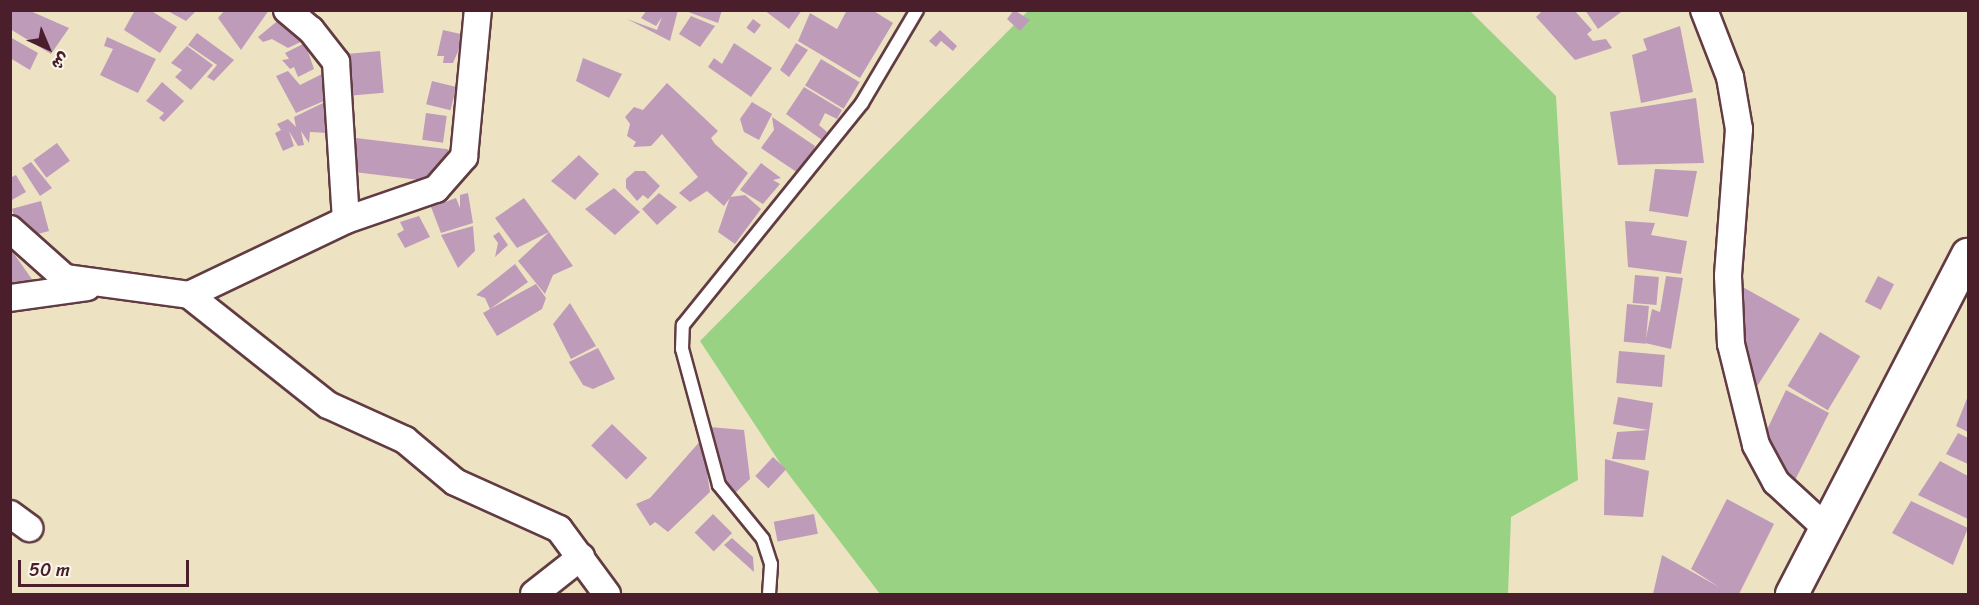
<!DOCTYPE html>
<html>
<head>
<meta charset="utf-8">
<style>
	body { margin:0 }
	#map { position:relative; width:1979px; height:605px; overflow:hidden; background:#ede3c3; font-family:Sriracha,"Playpen Sans Arabic",sans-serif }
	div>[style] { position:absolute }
	.green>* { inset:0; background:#9ad284 }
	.building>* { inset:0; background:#bf9bba; transform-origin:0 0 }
	.roads { filter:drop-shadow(2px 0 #623c42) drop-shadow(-2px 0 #623c42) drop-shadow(0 2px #623c42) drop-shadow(0 -2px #623c42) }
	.service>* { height:12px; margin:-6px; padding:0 6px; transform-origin:6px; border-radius:6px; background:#fff }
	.minor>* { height:26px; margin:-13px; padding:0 13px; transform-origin:13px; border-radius:13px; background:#fff }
	.tertiary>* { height:32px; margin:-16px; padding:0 16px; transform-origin:16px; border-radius:16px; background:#fff }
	span { translate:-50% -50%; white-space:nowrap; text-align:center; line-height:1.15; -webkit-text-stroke:4.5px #fbf7ec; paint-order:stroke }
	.frame { position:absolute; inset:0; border:12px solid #4a1f2b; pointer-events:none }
	.north { position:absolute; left:18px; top:18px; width:60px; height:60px; -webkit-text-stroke:4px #fbf7ec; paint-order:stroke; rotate:136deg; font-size:16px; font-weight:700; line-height:24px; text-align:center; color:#4a1f2b }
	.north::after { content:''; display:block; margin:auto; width:21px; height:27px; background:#4a1f2b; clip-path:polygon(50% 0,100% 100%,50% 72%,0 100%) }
	.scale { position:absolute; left:18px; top:560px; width:171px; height:27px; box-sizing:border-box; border:3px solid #4a1f2b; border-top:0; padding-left:8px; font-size:18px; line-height:21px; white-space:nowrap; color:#4a1f2b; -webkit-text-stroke:4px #fbf7ec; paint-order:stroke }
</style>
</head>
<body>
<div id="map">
	<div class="green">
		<i style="clip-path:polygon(1028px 11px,1470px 11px,1556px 96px,1578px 480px,1511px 517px,1508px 594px,880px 594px,780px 463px,700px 341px)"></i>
	</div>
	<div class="building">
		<i style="clip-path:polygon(10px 10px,28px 10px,69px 28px,51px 54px,10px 29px)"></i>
		<i style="clip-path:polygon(135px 10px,150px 10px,177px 27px,160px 53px,124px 30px)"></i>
		<i style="clip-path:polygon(166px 10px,197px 10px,186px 21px)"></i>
		<i style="clip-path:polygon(225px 10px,269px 10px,241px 50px,218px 18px)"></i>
		<i style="clip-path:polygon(647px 10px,678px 10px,670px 41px,627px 19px,657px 30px,662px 17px,656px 26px,641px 18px)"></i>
		<i style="clip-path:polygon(683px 10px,722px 10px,718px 23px)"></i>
		<i style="clip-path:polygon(764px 10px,802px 10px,789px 29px)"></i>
		<i style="clip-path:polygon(847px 10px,872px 10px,893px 23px,860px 78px,798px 41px,810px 13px,837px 29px)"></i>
		<i style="clip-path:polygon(1014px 10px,1030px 20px,1020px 31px,1007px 19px)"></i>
		<i style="clip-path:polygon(1543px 10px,1574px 10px,1592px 30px,1587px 34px,1593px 41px,1606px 39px,1612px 48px,1575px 60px,1536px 17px)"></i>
		<i style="clip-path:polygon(1585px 10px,1624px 10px,1598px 29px)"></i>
		<i style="clip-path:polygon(286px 14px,309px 38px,288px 48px,272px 39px,263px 42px,258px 37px)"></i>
		<i style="clip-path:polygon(691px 16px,715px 26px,700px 47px,679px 34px)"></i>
		<i style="left:753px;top:19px;width:10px;height:11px;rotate:37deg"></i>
		<i style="clip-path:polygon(1680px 26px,1693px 92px,1641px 103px,1632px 55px,1647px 50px,1643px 39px)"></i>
		<i style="clip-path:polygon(443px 30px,465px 35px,453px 63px,443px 63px,444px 56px,437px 56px)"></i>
		<i style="clip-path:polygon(940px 30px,957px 46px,953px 51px,941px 41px,936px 47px,929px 41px)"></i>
		<i style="clip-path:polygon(197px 33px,234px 60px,214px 81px,207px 77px,217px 65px,188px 45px)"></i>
		<i style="clip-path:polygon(10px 37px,38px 53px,30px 70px,10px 58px)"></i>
		<i style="clip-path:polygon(107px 37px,156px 59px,138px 93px,100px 75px,113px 49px,104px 46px)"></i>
		<i style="clip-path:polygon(305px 43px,314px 69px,298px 77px,294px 67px,290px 69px,282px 60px,289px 59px,285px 53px)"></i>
		<i style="clip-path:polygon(734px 43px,772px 68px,751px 97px,708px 67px,714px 58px,722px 64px)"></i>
		<i style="clip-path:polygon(796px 43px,808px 50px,789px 77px,780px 70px)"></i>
		<i style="clip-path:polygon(187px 46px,213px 65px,191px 90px,175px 77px,182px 70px,171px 63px)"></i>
		<i style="left:380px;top:51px;width:42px;height:34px;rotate:85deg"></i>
		<i style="clip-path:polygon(583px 58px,622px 74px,609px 98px,576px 81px)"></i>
		<i style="left:821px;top:59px;width:45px;height:31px;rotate:31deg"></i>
		<i style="clip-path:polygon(288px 71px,300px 85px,322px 74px,331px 98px,296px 113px,276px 76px)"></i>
		<i style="left:432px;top:81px;width:25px;height:24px;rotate:14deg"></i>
		<i style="clip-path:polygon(162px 82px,184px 101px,164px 122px,159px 118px,164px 113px,146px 101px)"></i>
		<i style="clip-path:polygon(667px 83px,718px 131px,711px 138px,715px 144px,748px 173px,724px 206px,707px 191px,690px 202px,679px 193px,698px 177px,662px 134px,651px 146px,633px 147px,636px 142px,627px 136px,630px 124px,625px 117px,634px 107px,643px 110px)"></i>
		<i style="clip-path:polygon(804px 87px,842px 110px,837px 119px,825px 113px,819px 125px,827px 132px,822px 140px,786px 114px)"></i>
		<i style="clip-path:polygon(1696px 98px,1704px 163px,1618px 165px,1610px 112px)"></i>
		<i style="clip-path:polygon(752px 102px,772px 114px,759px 140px,744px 132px,740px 119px)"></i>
		<i style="clip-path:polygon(323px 103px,329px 105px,328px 133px,310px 132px,309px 143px,301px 131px,304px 145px,298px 146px,289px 131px,294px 146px,283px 151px,275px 133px,281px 130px,277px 124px,288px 119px,296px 127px,294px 117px)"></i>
		<i style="left:426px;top:113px;width:21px;height:27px;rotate:8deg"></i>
		<i style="clip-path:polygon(772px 117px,815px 146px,807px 171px,798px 173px,761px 148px,774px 130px)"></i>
		<i style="left:348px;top:137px;width:101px;height:34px;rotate:7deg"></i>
		<i style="left:57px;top:143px;width:22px;height:29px;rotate:54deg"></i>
		<i style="clip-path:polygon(579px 155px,599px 174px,575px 200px,551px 181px)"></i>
		<i style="clip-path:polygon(31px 162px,52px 188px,40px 196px,22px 168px)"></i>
		<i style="clip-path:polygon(761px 163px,781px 178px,773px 180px,780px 184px,763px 204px,740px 190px)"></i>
		<i style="clip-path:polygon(1655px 169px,1697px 171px,1688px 217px,1649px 211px)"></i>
		<i style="clip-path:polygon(635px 171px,645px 171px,660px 186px,648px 199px,643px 195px,637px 201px,626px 188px,626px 179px)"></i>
		<i style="clip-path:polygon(16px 175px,26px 192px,10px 201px,10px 178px)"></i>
		<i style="clip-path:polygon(614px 188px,640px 212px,615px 235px,585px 209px)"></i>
		<i style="clip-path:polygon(468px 193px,473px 223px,441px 233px,431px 207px,456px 198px,460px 208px,460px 195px)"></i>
		<i style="clip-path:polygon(659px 193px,677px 207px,657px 225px,642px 209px)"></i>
		<i style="clip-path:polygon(745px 195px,761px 209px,735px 244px,718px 232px,730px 197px)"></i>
		<i style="clip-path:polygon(524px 198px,549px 232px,573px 266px,553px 275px,545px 294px,518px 261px,549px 232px,517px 248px,495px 218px)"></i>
		<i style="left:41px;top:201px;width:31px;height:30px;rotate:75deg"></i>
		<i style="clip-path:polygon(419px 216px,430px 237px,405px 248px,397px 234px,404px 230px,400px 222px)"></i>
		<i style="clip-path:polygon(1625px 221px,1655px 223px,1651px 235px,1687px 241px,1681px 274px,1628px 267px)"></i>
		<i style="clip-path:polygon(473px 226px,475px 251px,458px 268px,441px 235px)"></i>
		<i style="clip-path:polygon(499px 232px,508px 245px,495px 257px,498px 243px,493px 236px)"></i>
		<i style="clip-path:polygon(10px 248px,36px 285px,10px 292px)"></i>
		<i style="clip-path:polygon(515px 264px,528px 282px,490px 309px,536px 284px,546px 298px,542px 309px,497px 336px,483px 313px,490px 309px,485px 298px,476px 295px)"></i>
		<i style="left:1635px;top:275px;width:24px;height:28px;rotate:5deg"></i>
		<i style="clip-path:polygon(1666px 276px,1683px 278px,1671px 349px,1645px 343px,1652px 309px,1660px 312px)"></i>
		<i style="left:1878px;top:276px;width:18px;height:29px;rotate:27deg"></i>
		<i style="clip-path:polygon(1739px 285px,1800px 319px,1756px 388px,1740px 328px)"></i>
		<i style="clip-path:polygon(570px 303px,596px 346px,571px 359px,553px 324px)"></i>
		<i style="left:1627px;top:304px;width:22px;height:38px;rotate:5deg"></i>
		<i style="left:1820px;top:332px;width:47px;height:63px;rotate:31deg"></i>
		<i style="clip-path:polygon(598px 348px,615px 379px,593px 389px,583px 385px,569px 362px)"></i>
		<i style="left:1619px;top:351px;width:46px;height:32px;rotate:5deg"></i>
		<i style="clip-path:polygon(1786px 390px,1829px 413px,1791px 488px,1762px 440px)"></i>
		<i style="clip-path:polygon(1968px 396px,1968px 432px,1956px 426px)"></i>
		<i style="clip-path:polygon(1618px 397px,1653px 403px,1645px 460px,1612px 459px,1617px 432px,1648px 430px,1613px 424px)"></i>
		<i style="left:612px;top:424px;width:49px;height:30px;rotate:44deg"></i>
		<i style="clip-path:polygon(710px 427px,744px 430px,750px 479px,734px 494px,725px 488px)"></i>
		<i style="clip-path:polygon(1958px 433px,1968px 438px,1968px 464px,1946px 454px)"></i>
		<i style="clip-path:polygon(702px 439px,710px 492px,668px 532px,655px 522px,650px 526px,636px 504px,650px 498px)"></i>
		<i style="left:773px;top:457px;width:18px;height:26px;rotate:43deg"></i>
		<i style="clip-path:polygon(1605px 459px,1649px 471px,1643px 517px,1604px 515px)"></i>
		<i style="clip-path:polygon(1940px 461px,1968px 476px,1968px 519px,1918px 495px)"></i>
		<i style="clip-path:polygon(1727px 499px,1774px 524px,1739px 594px,1653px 594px,1662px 555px,1719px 587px,1691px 569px)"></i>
		<i style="clip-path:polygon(1911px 501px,1968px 528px,1953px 565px,1892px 533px)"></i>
		<i style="left:713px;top:514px;width:27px;height:26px;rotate:45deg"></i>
		<i style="left:814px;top:514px;width:20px;height:41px;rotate:79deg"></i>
		<i style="clip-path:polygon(732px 538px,753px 557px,754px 572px,724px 545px)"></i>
	</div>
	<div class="roads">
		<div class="service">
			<i style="left:769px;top:594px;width:30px;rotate:-86deg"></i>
			<i style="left:771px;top:564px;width:26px;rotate:-108deg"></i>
			<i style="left:763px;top:539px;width:70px;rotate:-129.2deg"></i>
			<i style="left:719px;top:485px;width:141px;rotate:-105.2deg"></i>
			<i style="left:682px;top:349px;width:24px;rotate:-88deg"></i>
			<i style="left:683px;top:325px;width:285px;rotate:-51.1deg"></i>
			<i style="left:862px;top:103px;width:108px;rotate:-59.4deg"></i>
		</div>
		<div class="minor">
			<i style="left:287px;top:10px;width:31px;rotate:40deg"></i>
			<i style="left:311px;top:30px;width:41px;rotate:52deg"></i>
			<i style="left:336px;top:62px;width:158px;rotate:86.4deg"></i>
			<i style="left:1704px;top:10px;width:72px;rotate:68.8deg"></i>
			<i style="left:1730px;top:77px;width:53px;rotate:80.2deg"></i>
			<i style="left:1739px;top:129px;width:147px;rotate:94.3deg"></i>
			<i style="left:1728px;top:276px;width:68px;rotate:87.5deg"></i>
			<i style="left:1731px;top:344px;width:104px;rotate:76.1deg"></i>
			<i style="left:1756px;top:445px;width:42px;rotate:61.6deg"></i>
			<i style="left:1776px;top:482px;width:67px;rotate:42.6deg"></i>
			<i style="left:10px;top:229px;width:74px;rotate:41.7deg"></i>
			<i style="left:65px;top:278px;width:125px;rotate:7.8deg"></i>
			<i style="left:189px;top:295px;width:174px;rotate:-25.5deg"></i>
			<i style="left:346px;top:220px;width:95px;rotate:-19deg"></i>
			<i style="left:436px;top:189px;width:43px;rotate:-48.8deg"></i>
			<i style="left:464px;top:157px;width:148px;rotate:-84.6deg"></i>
			<i style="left:189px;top:295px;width:177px;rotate:38.4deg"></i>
			<i style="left:328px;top:405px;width:85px;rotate:24.4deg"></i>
			<i style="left:405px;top:440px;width:65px;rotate:40deg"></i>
			<i style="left:455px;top:482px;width:114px;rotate:24.3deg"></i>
			<i style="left:559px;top:529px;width:81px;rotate:53.6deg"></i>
			<i style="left:10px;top:298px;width:78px;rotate:-8.1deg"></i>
			<i style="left:10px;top:514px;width:24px;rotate:36deg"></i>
			<i style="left:534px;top:594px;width:60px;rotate:-38.2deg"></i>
		</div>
		<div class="tertiary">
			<i style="left:1792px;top:594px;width:382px;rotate:-62.6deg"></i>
		</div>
	</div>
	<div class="frame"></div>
	<div class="north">ش</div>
	<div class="scale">50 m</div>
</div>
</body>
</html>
